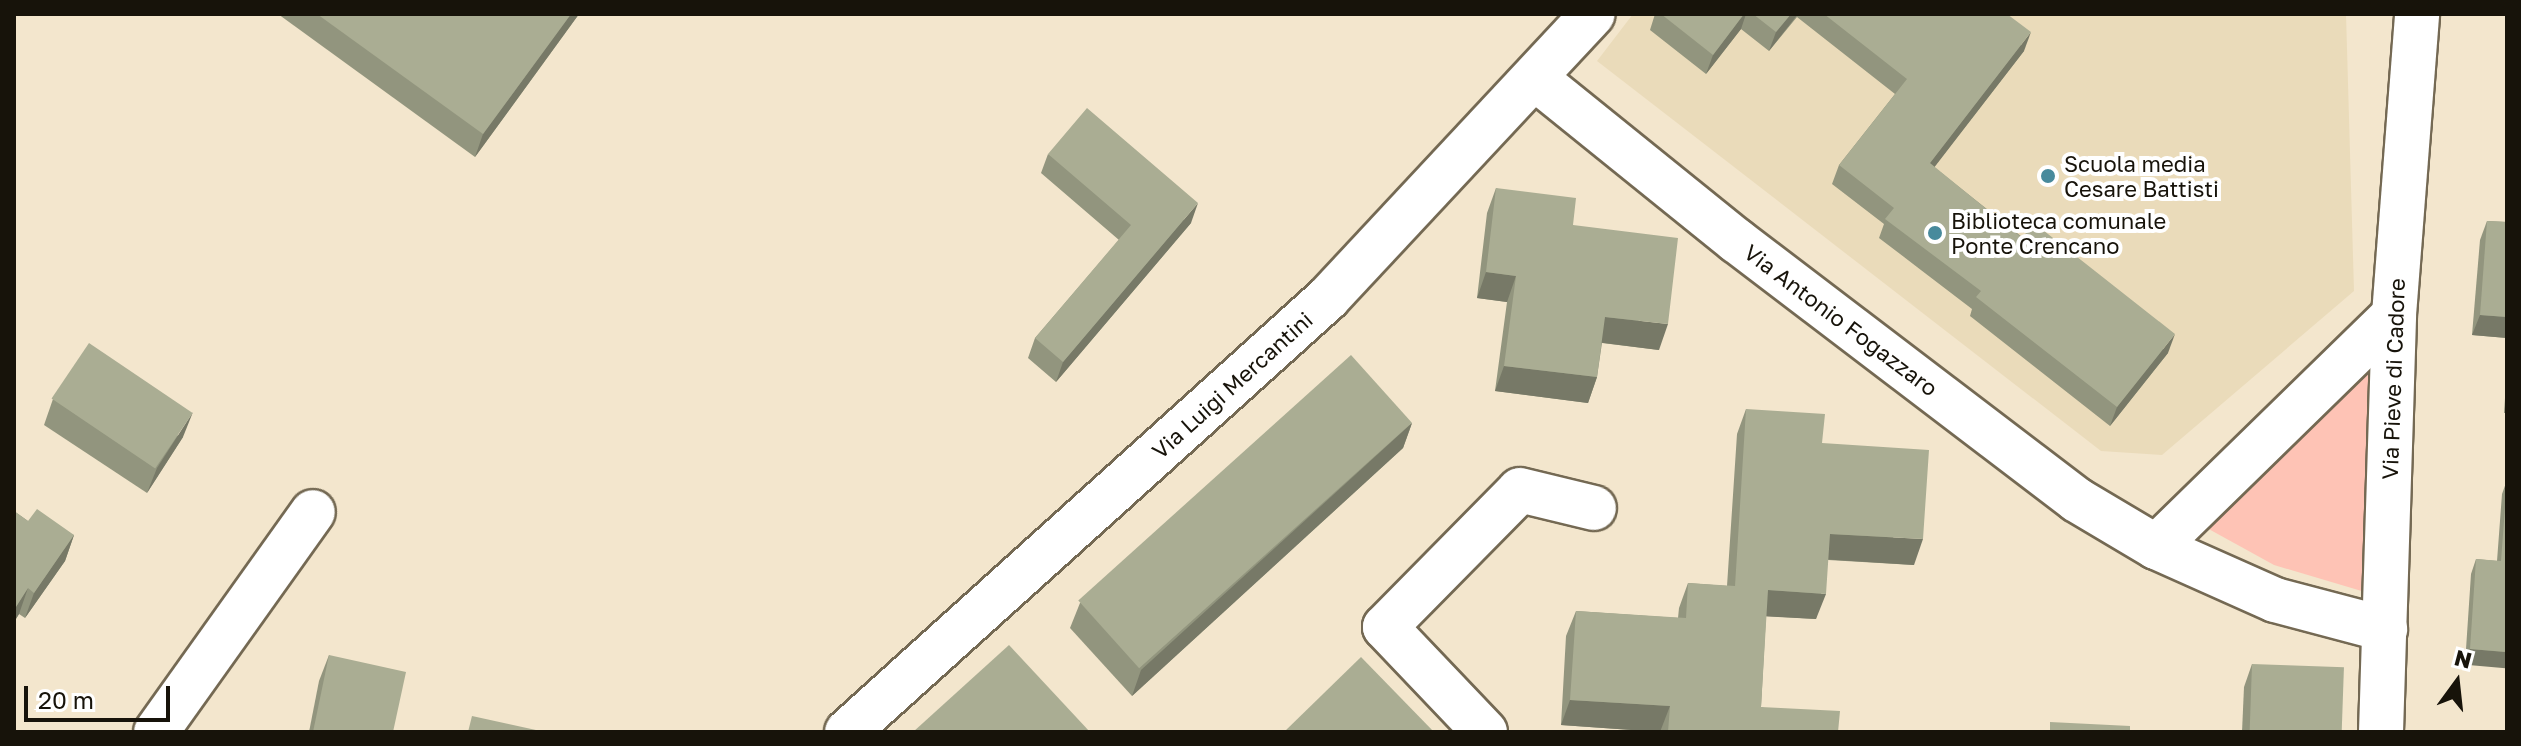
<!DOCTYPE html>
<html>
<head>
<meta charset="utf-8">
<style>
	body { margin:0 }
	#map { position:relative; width:2521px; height:746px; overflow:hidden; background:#f3e6cd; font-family:"Golos Text",sans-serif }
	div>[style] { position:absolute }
	.built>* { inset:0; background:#eadbba }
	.green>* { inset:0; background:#fec3b5 }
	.roads { filter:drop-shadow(2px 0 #746953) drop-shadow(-2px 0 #746953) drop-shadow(0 2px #746953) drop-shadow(0 -2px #746953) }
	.street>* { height:44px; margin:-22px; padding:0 22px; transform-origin:22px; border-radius:22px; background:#fff }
	.wall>* { inset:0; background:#92957e }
	.shaded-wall>* { inset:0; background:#777967; transform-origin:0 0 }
	.building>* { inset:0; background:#aaad93; transform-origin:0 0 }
	.dots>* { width:22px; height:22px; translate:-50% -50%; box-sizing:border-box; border:4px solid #fff; border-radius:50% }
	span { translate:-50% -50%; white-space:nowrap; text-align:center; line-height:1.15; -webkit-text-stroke:8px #fff; paint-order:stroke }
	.poi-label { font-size:22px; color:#17130a }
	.left { translate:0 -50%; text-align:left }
	.street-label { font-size:22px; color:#17130a }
	.frame { position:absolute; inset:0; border:16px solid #17130a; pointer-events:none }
	.north { position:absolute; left:2417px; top:642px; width:80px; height:80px; -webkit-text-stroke:6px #fff; paint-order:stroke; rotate:15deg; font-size:22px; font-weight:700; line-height:32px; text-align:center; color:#17130a }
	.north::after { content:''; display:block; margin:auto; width:28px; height:36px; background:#17130a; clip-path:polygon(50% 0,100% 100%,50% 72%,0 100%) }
	.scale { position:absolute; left:24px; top:686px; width:146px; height:36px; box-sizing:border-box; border:4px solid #17130a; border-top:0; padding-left:10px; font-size:24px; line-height:28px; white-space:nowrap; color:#17130a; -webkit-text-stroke:6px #fff; paint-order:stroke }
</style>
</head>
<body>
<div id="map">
	<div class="built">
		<i style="clip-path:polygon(1633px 14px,2346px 14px,2354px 291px,2162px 455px,2101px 451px,1597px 61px)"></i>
	</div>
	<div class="green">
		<i style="clip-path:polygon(2373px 352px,2365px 592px,2274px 565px,2196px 522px)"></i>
	</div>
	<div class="roads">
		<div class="street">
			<i style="left:1536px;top:79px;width:258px;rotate:38.9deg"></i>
			<i style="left:1737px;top:241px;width:427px;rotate:37.3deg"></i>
			<i style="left:2077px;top:500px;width:92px;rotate:30.7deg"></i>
			<i style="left:2156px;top:547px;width:130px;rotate:24deg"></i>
			<i style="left:2275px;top:600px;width:114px;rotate:14.8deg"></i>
			<i style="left:2156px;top:547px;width:332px;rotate:-44.3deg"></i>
			<i style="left:156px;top:732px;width:270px;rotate:-54.5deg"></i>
			<i style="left:847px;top:732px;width:648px;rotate:-42.06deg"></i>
			<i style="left:1328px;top:298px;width:388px;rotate:-47deg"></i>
			<i style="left:1485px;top:732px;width:145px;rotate:-133.6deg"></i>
			<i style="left:1385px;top:627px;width:192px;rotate:-45.4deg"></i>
			<i style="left:1520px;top:490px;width:76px;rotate:13.7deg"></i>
			<i style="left:2381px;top:732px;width:417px;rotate:-88.2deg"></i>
			<i style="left:2394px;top:315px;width:302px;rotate:-85.6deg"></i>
		</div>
	</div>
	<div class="wall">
		<i style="clip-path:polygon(278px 14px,579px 14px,475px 157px)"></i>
		<i style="clip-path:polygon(1655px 14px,2007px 14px,2024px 51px,1934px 167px,2168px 353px,2110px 426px,1970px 316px,1972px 309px,1879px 238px,1884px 224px,1832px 184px,1839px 165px,1895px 94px,1797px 17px,1769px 51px,1741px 29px,1706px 74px,1650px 30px)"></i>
		<i style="clip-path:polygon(1048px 154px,1191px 223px,1056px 382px,1028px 358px,1035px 338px,1119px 240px,1041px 173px)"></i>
		<i style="clip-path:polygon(1496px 188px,1573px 225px,1659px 350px,1602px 343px,1597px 377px,1588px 403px,1495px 391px,1507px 302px,1477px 298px,1487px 213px)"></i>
		<i style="clip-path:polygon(2487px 221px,2507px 222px,2507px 338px,2472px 335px,2480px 240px)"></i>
		<i style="clip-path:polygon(2507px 369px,2507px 413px,2504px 413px)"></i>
		<i style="clip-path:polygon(53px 399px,183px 437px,147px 493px,44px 425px)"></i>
		<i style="clip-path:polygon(1746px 409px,1822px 443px,1914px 565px,1828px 560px,1816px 619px,1766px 616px,1761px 707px,1838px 732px,1660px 732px,1561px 725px,1566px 636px,1576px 611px,1678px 618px,1679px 608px,1688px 583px,1727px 586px,1737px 434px)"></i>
		<i style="clip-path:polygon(1412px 423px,1403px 448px,1132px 696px,1070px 628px,1080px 603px)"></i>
		<i style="clip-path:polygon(2507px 480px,2507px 667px,2465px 664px,2471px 574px,2476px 559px,2497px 561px,2502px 494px)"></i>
		<i style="clip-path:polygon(14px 511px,28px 521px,74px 535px,65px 561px,25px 618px,19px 614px,14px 622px)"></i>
		<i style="clip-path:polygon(329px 655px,393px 732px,309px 732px,319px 681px)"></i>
		<i style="clip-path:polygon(2252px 664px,2342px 732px,2242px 732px,2244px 687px)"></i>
	</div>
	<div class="shaded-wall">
		<i style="clip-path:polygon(571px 14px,579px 14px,475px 157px,483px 134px)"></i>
		<i style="clip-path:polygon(1744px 14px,1746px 14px,1741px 29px,1706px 74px,1713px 55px)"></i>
		<i style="clip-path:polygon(1791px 14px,1798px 14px,1769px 51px,1776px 32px)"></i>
		<i style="clip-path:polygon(2031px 32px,2024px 51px,1923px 182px,1930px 163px)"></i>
		<i style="clip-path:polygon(1198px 203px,1191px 223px,1056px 382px,1063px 362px)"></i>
		<i style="clip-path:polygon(1486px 272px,1516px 276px,1507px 302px,1477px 298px)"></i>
		<i style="clip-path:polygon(2480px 315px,2507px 317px,2507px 338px,2472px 335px)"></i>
		<i style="clip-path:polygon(1605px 317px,1668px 324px,1659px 350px,1596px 342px)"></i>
		<i style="clip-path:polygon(2175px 334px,2168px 353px,2110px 426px,2117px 407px)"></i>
		<i style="clip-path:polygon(1504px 366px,1597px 377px,1588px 403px,1495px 391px)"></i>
		<i style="clip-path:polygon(193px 412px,183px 437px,147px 493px,157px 468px)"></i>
		<i style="clip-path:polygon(1412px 423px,1403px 448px,1132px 696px,1141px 670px)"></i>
		<i style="clip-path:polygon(1830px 534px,1923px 539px,1914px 565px,1820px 559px)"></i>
		<i style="clip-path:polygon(74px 535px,65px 561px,25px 618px,34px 593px)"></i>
		<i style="clip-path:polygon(28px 588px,19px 614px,14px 622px,14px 610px)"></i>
		<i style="clip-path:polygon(1768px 590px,1826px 594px,1816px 619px,1759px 616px)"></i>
		<i style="left:2470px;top:649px;width:37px;height:16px;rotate:5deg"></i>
		<i style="clip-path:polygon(1570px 700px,1670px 706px,1660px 732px,1561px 725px)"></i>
	</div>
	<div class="building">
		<i style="clip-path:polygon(317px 14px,571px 14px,483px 134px)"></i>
		<i style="clip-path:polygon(1661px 14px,1744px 14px,1713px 55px)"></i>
		<i style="clip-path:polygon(1753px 14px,1791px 14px,1776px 32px)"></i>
		<i style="clip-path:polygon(1824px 14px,2007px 14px,2031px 32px,1930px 163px,2022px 238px,2034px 223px,2175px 334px,2117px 407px,1976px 297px,1981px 291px,1885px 219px,1894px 208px,1839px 165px,1907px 79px)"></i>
		<i style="clip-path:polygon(1087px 108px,1198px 203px,1063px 362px,1035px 338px,1131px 225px,1048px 154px)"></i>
		<i style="clip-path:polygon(1496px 188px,1576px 198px,1573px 225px,1678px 238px,1668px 324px,1605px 317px,1597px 377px,1504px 366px,1516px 276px,1486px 272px)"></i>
		<i style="clip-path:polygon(2487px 221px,2507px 222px,2507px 317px,2480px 315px)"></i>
		<i style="left:89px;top:343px;width:125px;height:67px;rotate:34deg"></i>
		<i style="left:1351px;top:355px;width:91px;height:367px;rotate:48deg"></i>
		<i style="clip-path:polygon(1746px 409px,1825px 414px,1822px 443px,1929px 450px,1923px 539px,1830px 534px,1826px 594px,1768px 590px,1761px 707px,1840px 711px,1838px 732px,1668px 732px,1670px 706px,1570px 700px,1576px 611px,1686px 618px,1688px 583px,1735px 586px)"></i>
		<i style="clip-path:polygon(2507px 481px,2507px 652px,2470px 649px,2476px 559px,2501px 561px)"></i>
		<i style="clip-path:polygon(37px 509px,74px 535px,34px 593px,28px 588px,14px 610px,14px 511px,28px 521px)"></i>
		<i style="clip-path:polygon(1009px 645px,1090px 732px,913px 732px)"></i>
		<i style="clip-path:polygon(329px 655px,406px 672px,393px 732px,313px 732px)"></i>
		<i style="clip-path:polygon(1361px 657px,1434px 732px,1284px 732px)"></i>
		<i style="left:2252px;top:664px;width:92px;height:68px;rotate:2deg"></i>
		<i style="clip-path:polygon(472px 716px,545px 732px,468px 732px)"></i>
		<i style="clip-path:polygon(2050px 722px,2130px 726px,2130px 732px,2050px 732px)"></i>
	</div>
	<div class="dots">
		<i style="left:2048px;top:176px;background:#488a9c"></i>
		<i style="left:1935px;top:233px;background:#488a9c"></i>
	</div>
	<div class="poi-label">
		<span class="left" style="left:2064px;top:176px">Scuola media<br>Cesare Battisti</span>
		<span class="left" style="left:1951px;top:233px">Biblioteca comunale<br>Ponte Crencano</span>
	</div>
	<div class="street-label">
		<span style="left:1841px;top:320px;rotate:37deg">Via Antonio Fogazzaro</span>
		<span style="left:2393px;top:379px;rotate:-88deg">Via Pieve di Cadore</span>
		<span style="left:1232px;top:385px;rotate:-42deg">Via Luigi Mercantini</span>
	</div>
	<div class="frame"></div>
	<div class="north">N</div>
	<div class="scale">20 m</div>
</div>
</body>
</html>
